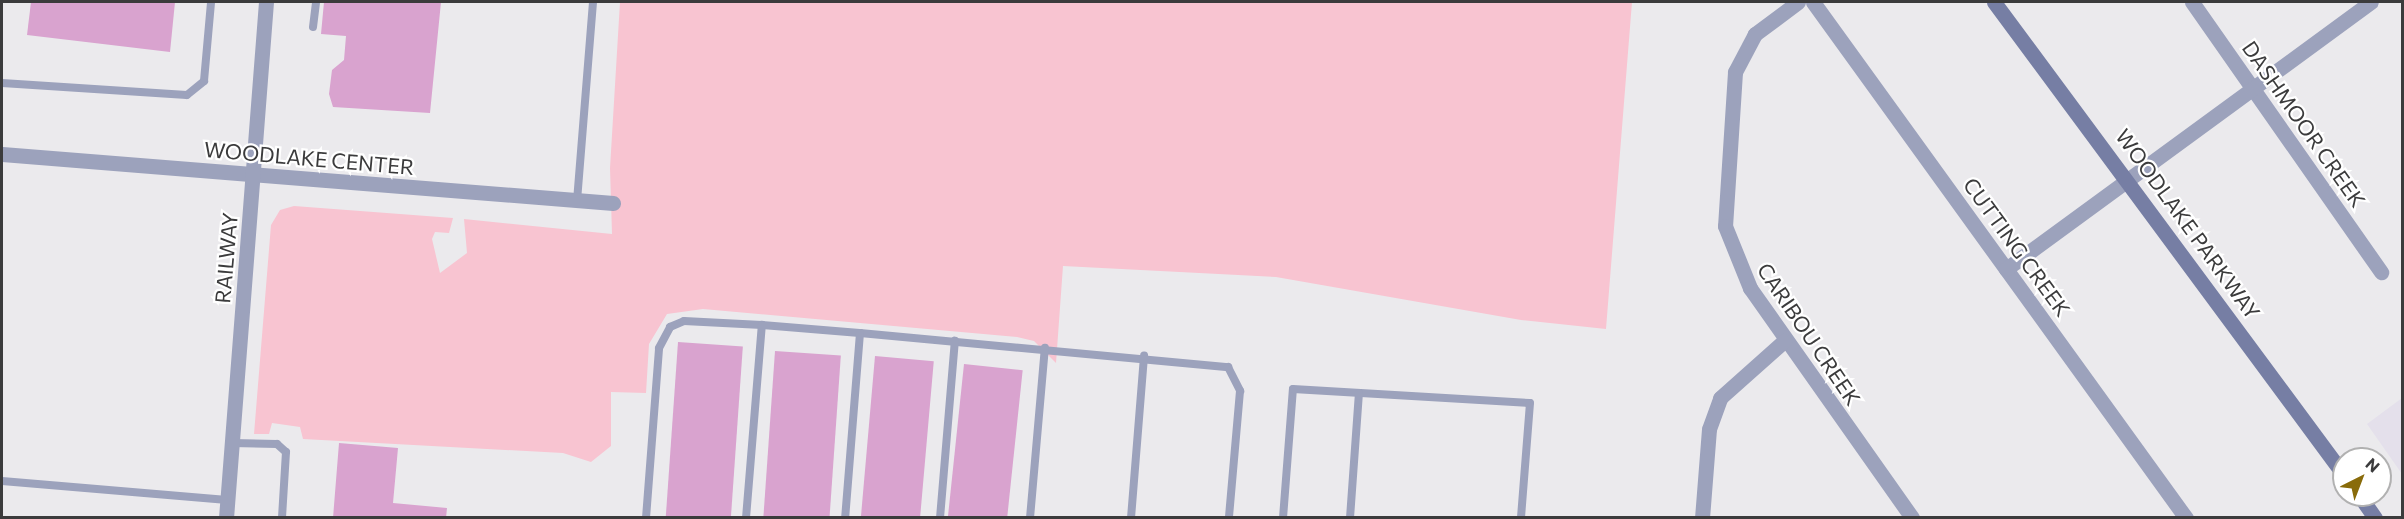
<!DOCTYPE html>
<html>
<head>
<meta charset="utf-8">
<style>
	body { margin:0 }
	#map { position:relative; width:2404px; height:519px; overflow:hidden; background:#ebeaed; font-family:Commissioner,sans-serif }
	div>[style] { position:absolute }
	.built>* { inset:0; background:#e4e0eb }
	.green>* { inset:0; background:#f8c4d1 }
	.building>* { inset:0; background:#d9a3cf; transform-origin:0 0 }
	.lane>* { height:8px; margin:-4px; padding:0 4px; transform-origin:4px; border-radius:4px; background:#9ca2bc }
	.street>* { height:15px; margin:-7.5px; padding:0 7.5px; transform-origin:7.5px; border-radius:7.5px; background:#9ca2bc }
	.secondary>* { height:15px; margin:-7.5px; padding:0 7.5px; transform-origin:7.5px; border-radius:7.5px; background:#767ea4 }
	span { translate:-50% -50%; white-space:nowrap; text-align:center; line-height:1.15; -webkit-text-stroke:4.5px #fff; paint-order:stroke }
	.street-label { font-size:21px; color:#3b3b3c }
	.frame { position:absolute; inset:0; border:3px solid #3b3b3c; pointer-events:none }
	.north { position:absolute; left:2332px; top:447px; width:60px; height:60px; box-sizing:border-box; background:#fff; border:2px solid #b1b1b1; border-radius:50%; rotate:42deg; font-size:16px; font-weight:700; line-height:24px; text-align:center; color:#3b3b3c }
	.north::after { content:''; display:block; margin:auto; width:21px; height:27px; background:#896b0a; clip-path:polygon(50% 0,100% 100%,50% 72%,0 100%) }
</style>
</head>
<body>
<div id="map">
	<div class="built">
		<i style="clip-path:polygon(2402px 398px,2402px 474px,2367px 424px)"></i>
	</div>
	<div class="green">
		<i style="clip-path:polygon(620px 2px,1632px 2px,1606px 329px,1521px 320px,1276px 277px,1063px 266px,1056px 363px,1034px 341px,1017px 337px,703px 309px,667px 314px,649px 344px,646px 393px,611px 392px,611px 446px,591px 462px,563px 453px,303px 439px,300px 427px,272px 423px,269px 434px,254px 434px,271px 225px,280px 210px,294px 206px,453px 218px,449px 233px,435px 232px,432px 239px,440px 273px,467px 253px,464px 219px,612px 234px,610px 168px)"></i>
	</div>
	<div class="building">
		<i style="clip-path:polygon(31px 2px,175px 2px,170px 52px,27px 35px)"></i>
		<i style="clip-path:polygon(324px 2px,441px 2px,430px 113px,333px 107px,329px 94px,332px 70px,344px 60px,346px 36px,321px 34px)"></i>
		<i style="left:678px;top:342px;width:65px;height:177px;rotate:4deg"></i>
		<i style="left:775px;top:351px;width:66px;height:168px;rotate:4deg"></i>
		<i style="left:875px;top:356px;width:59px;height:162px;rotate:5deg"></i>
		<i style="left:964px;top:364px;width:59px;height:154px;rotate:6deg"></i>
		<i style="clip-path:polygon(339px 443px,398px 448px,393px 503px,447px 508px,446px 518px,333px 518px)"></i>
	</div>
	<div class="lane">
		<i style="left:313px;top:27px;width:25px;rotate:-83deg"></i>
		<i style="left:2px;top:83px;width:185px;rotate:3.7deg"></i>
		<i style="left:187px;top:95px;width:22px;rotate:-39deg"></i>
		<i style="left:204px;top:81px;width:79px;rotate:-84.9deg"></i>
		<i style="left:577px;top:201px;width:200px;rotate:-85.4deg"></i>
		<i style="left:860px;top:333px;width:370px;rotate:5.3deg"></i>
		<i style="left:1228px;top:367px;width:27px;rotate:63deg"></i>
		<i style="left:1240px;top:391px;width:127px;rotate:95deg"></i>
		<i style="left:232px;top:443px;width:45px;rotate:1.3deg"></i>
		<i style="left:277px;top:444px;width:12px;rotate:42deg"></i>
		<i style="left:286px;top:452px;width:66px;rotate:93.5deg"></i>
		<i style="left:2px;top:481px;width:226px;rotate:4.8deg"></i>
		<i style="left:646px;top:518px;width:170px;rotate:-85.6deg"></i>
		<i style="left:659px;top:348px;width:24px;rotate:-62deg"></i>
		<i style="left:670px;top:327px;width:15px;rotate:-23deg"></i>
		<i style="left:684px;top:321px;width:78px;rotate:2.9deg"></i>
		<i style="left:746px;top:518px;width:194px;rotate:-85.3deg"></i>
		<i style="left:762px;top:325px;width:98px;rotate:4.7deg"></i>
		<i style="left:860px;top:333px;width:186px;rotate:94.6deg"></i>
		<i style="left:940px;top:518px;width:178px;rotate:-85.2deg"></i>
		<i style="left:1030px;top:518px;width:171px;rotate:-85deg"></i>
		<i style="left:1131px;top:518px;width:163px;rotate:-85.4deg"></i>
		<i style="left:1283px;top:518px;width:129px;rotate:-85.6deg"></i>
		<i style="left:1293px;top:389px;width:237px;rotate:3.4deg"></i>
		<i style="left:1530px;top:403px;width:115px;rotate:94.5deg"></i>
		<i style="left:1350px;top:518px;width:125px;rotate:-85.9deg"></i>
	</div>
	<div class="street">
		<i style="left:1798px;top:2px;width:54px;rotate:143.3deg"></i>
		<i style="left:1755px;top:34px;width:43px;rotate:117.8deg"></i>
		<i style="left:1735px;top:72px;width:154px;rotate:93.7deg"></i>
		<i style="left:1725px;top:226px;width:67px;rotate:68deg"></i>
		<i style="left:1750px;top:288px;width:281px;rotate:54.8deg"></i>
		<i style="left:1813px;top:2px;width:637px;rotate:54.14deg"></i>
		<i style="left:2192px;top:2px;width:330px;rotate:55deg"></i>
		<i style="left:2px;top:154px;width:613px;rotate:4.59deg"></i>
		<i style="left:2006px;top:269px;width:452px;rotate:-36.2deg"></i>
		<i style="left:226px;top:518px;width:518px;rotate:-85.57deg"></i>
		<i style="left:1702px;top:518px;width:89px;rotate:-85.5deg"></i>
		<i style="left:1709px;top:429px;width:33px;rotate:-70deg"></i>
		<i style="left:1720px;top:398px;width:86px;rotate:-41.7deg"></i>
	</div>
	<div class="secondary">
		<i style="left:1994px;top:2px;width:588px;rotate:53.5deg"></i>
		<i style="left:2359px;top:495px;width:28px;rotate:55deg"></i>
	</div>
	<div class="street-label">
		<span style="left:2304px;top:124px;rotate:55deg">DASHMOOR CREEK</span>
		<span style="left:309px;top:158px;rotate:5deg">WOODLAKE CENTER</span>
		<span style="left:2188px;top:224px;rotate:54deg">WOODLAKE PARKWAY</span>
		<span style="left:2017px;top:247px;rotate:54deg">CUTTING CREEK</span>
		<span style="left:226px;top:258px;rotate:-85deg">RAILWAY</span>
		<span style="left:1809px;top:334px;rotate:56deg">CARIBOU CREEK</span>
	</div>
	<div class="frame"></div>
	<div class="north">N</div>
</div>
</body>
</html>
